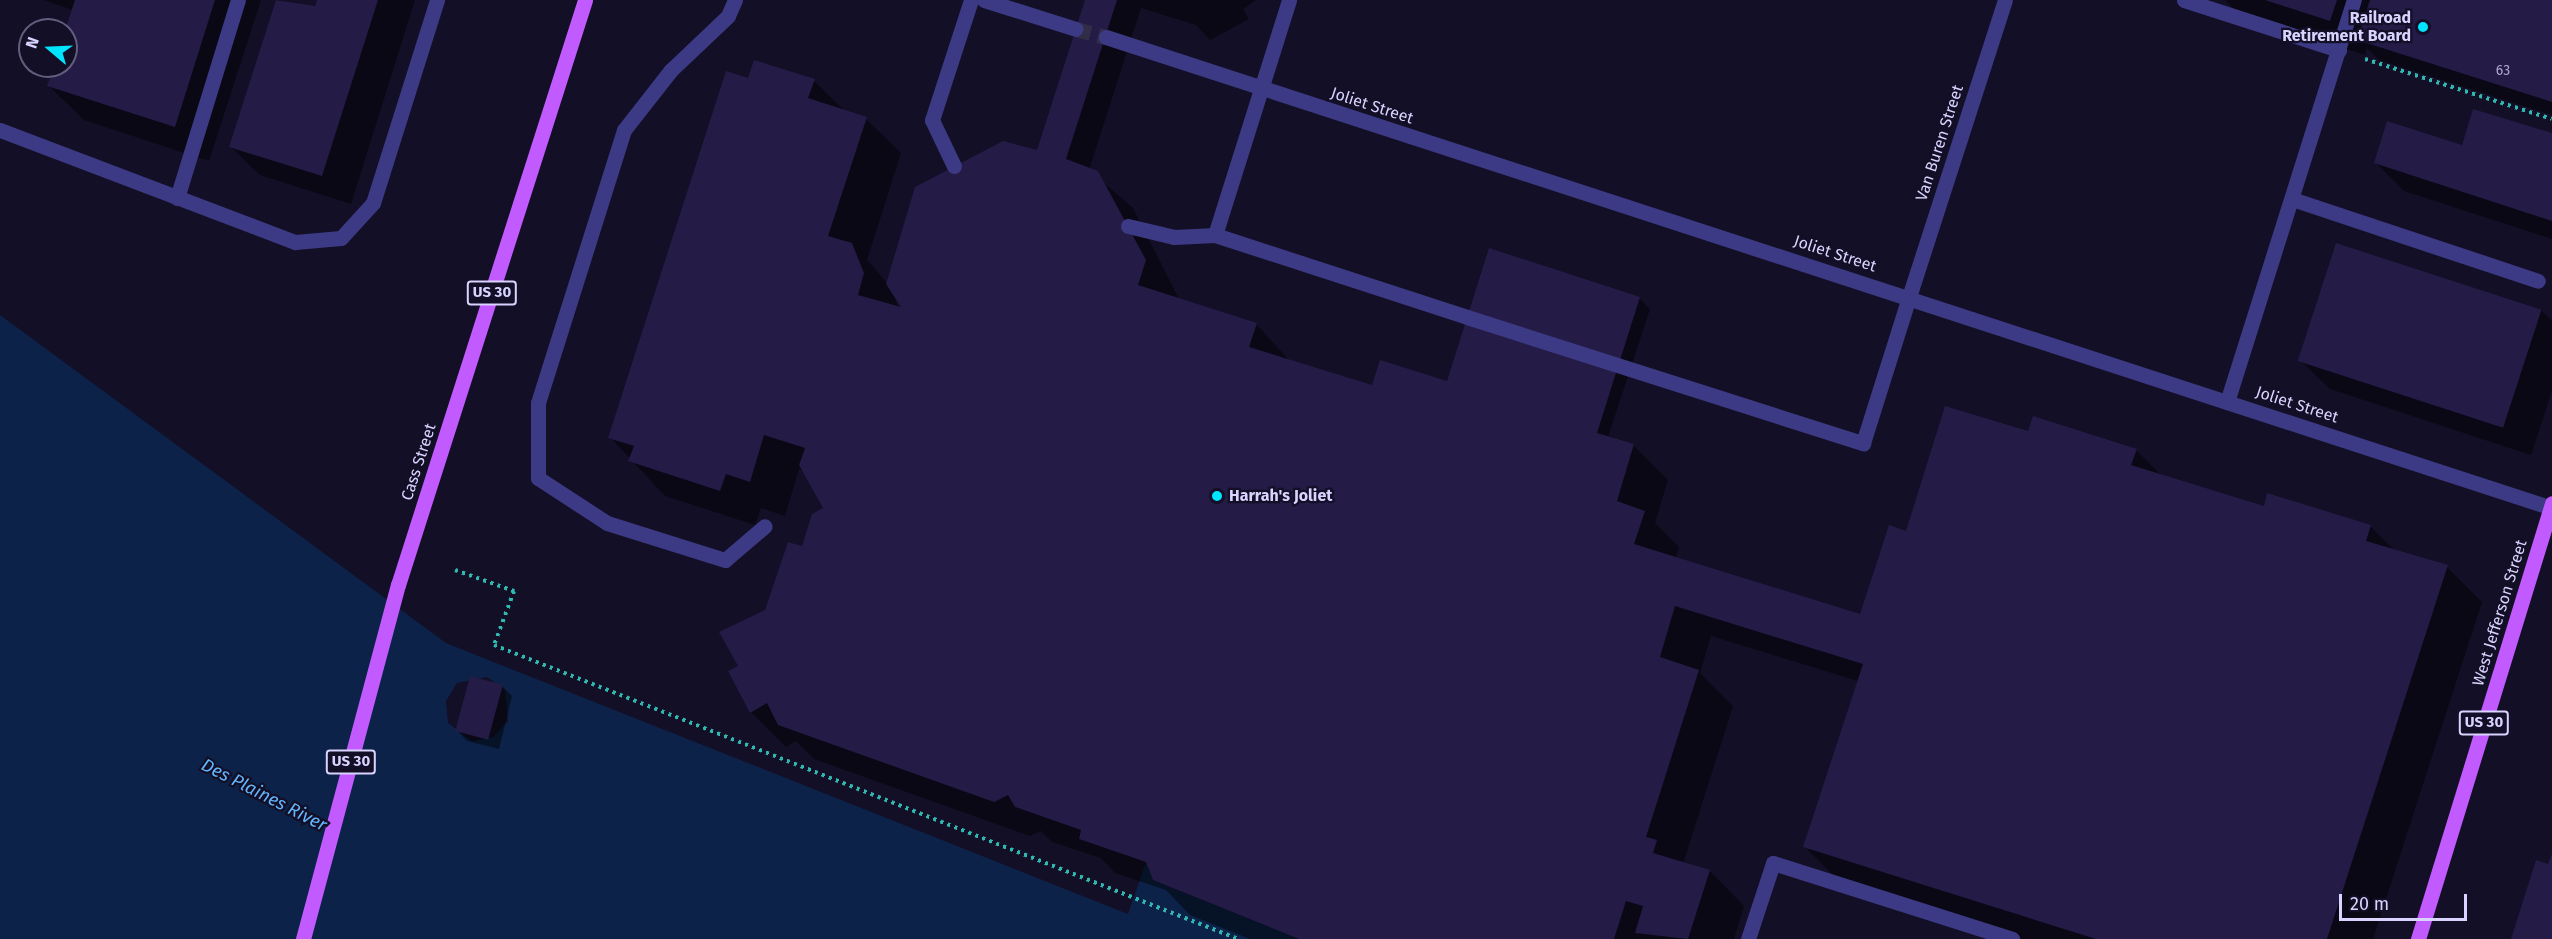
<!DOCTYPE html>
<html>
<head>
<meta charset="utf-8">
<style>
	body { margin:0 }
	#map { position:relative; width:2552px; height:939px; overflow:hidden; background:#130f26; font-family:"Fira Sans",sans-serif }
	div>[style] { position:absolute }
	.water>* { inset:0; background:#0c2248 }
	.shadow>* { inset:0; background:#0007 }
	.building>* { inset:0; background:#241b47; transform-origin:0 0 }
	.tertiary-tunnel>* { height:15px; margin-top:-7.5px; transform-origin:0; background:repeating-linear-gradient(90deg,#312d47 0 15px,transparent 0 23px) }
	.path>* { height:4px; margin-top:-2px; transform-origin:0; background:repeating-linear-gradient(90deg,#2fb8b0 0 3px,transparent 0 7.5px) }
	.service>* { height:15px; margin:-7.5px; padding:0 7.5px; transform-origin:7.5px; border-radius:7.5px; background:#3d3a85 }
	.minor>* { height:15px; margin:-7.5px; padding:0 7.5px; transform-origin:7.5px; border-radius:7.5px; background:#3d3a85 }
	.tertiary>* { height:15px; margin:-7.5px; padding:0 7.5px; transform-origin:7.5px; border-radius:7.5px; background:#3d3a85 }
	.primary>* { height:15px; margin:-7.5px; padding:0 7.5px; transform-origin:7.5px; border-radius:7.5px; background:#c25bff }
	.dots>* { width:16px; height:16px; translate:-50% -50%; box-sizing:border-box; border:3px solid #130f26; border-radius:50% }
	span { translate:-50% -50%; white-space:nowrap; text-align:center; line-height:1.15; -webkit-text-stroke:4.5px #130f26; paint-order:stroke }
	.number-label { font-size:14px; color:#aca6d1 }
	.number-label span { -webkit-text-stroke-width:0 }
	.shield-label span { padding:2px 4px; background:#130f26; border:2px solid; border-radius:4px; -webkit-text-stroke-width:0 }
	.shield-label { font-size:15px; color:#d9d4ff; font-weight:700 }
	.poi-label { font-size:16px; color:#d9d4ff; font-weight:700 }
	.right { translate:-100% -50%; text-align:right }
	.left { translate:0 -50%; text-align:left }
	.street-label { font-size:16px; color:#d9d4ff }
	.water-label { font-size:18px; color:#62b6ff; font-style:italic }
	.north { position:absolute; left:18px; top:18px; width:60px; height:60px; box-sizing:border-box; background:#130f26; border:2px solid #625e7d; border-radius:50%; rotate:289deg; font-size:16px; font-weight:700; line-height:24px; text-align:center; color:#d9d4ff }
	.north::after { content:''; display:block; margin:auto; width:21px; height:27px; background:#00e5ff; clip-path:polygon(50% 0,100% 100%,50% 72%,0 100%) }
	.scale { position:absolute; left:2339px; top:894px; width:128px; height:27px; box-sizing:border-box; border:3px solid #d9d4ff; border-top:0; padding-left:8px; font-size:18px; line-height:21px; white-space:nowrap; color:#d9d4ff; -webkit-text-stroke:4px #130f26; paint-order:stroke }
</style>
</head>
<body>
<div id="map">
	<div class="water">
		<i style="clip-path:polygon(evenodd,0 315px,446px 643px,1128px 914px,1146px 862px,1153px 880px,1299px 939px,0 939px,0 315px,487px 677px,505px 690px,508px 721px,493px 737px,472px 741px,448px 723px,446px 701px,457px 683px,487px 677px)"></i>
	</div>
	<div class="shadow">
		<i style="clip-path:polygon(43px 0,261px 0,209px 161px,84px 120px,49px 86px,55px 66px,66px 66px,73px 10px)"></i>
		<i style="clip-path:polygon(277px 0,316px 8px,318px 0,415px 0,351px 204px,260px 175px,231px 147px)"></i>
		<i style="clip-path:polygon(evenodd,1087px 0,1256px 0,1243px 9px,1249px 19px,1210px 40px,1196px 25px,1141px 8px,1089px 170px,1133px 208px,1179px 299px,1256px 324px,1290px 361px,1373px 387px,1454px 386px,1490px 249px,1640px 299px,1650px 309px,1608px 437px,1633px 445px,1668px 480px,1655px 523px,1679px 547px,1676px 558px,1859px 615px,1907px 533px,2029px 433px,2136px 450px,2162px 476px,2265px 508px,2269px 495px,2371px 527px,2395px 551px,2447px 567px,2482px 602px,2373px 939px,2022px 939px,1840px 882px,1805px 847px,1858px 681px,1711px 636px,1700px 673px,1733px 706px,1683px 864px,1710px 871px,1744px 906px,1734px 939px,1250px 939px,1190px 915px,1166px 890px,1115px 873px,1101px 858px,1052px 842px,1041px 831px,1030px 836px,814px 759px,796px 741px,786px 747px,751px 712px,741px 667px,825px 509px,804px 471px,799px 469px,785px 516px,761px 508px,755px 525px,665px 496px,610px 437px,749px 80px,814px 81px,845px 111px,866px 119px,901px 153px,867px 260px,888px 284px,1045px 156px,1087px 0,894px 293px,904px 310px,898px 308px,894px 293px)"></i>
		<i style="clip-path:polygon(2225px 0,2552px 0,2552px 115px,2379px 60px,2367px 48px,2365px 55px,2241px 16px)"></i>
		<i style="clip-path:polygon(2552px 135px,2552px 239px,2404px 191px,2375px 162px)"></i>
		<i style="clip-path:polygon(2541px 310px,2552px 321px,2552px 391px,2531px 455px,2330px 389px,2301px 361px)"></i>
		<i style="clip-path:polygon(502px 686px,512px 696px,499px 749px,467px 741px,457px 730px)"></i>
	</div>
	<div class="building">
		<i style="clip-path:polygon(75px 0,215px 0,175px 127px,47px 86px,54px 66px,66px 66px,65px 30px)"></i>
		<i style="clip-path:polygon(276px 0,315px 6px,317px 0,378px 0,322px 176px,229px 147px)"></i>
		<i style="clip-path:polygon(1085px 0,1117px 0,1066px 159px,1098px 171px,1146px 260px,1138px 285px,1257px 323px,1249px 347px,1372px 385px,1380px 360px,1447px 381px,1489px 248px,1640px 297px,1597px 433px,1634px 444px,1617px 501px,1645px 511px,1634px 544px,1860px 614px,1889px 525px,1906px 531px,1945px 406px,2028px 431px,2033px 416px,2137px 449px,2131px 465px,2264px 506px,2267px 493px,2371px 525px,2366px 541px,2448px 565px,2327px 939px,2096px 939px,1803px 847px,1863px 664px,1675px 606px,1660px 657px,1699px 670px,1646px 837px,1657px 840px,1653px 853px,1710px 870px,1688px 939px,1635px 933px,1643px 906px,1626px 901px,1614px 939px,1299px 939px,1153px 880px,1146px 862px,1079px 839px,1081px 830px,1015px 807px,1008px 795px,994px 802px,778px 725px,767px 703px,750px 713px,728px 671px,738px 666px,719px 632px,765px 610px,788px 542px,802px 546px,812px 514px,823px 508px,799px 465px,805px 448px,764px 435px,750px 482px,726px 474px,720px 491px,628px 461px,634px 446px,608px 438px,726px 71px,748px 78px,754px 60px,815px 79px,808px 98px,867px 117px,828px 236px,852px 243px,864px 273px,858px 295px,901px 307px,886px 284px,915px 187px,1003px 141px,1037px 150px)"></i>
		<i style="clip-path:polygon(2265px 0,2337px 0,2330px 21px)"></i>
		<i style="clip-path:polygon(2370px 0,2552px 0,2552px 102px,2357px 40px)"></i>
		<i style="clip-path:polygon(2473px 109px,2552px 133px,2552px 221px,2374px 163px,2387px 121px,2462px 145px)"></i>
		<i style="left:2336px;top:243px;width:216px;height:124px;rotate:18deg"></i>
		<i style="left:470px;top:676px;width:34px;height:57px;rotate:15deg"></i>
		<i style="clip-path:polygon(2552px 854px,2552px 939px,2511px 939px,2536px 860px,2548px 864px)"></i>
	</div>
	<div class="tertiary-tunnel">
		<i style="left:1076px;top:29px;width:31px;rotate:15deg"></i>
	</div>
	<div class="path">
		<i style="left:2365px;top:59px;width:196px;rotate:17.8deg"></i>
		<i style="left:455px;top:570px;width:63px;rotate:19.6deg"></i>
		<i style="left:514px;top:591px;width:58px;rotate:110.3deg"></i>
		<i style="left:494px;top:645px;width:800px;rotate:21.56deg"></i>
	</div>
	<div class="service">
		<i style="left:735px;top:0;width:17px;rotate:114deg"></i>
		<i style="left:728px;top:16px;width:79px;rotate:136.5deg"></i>
		<i style="left:671px;top:70px;width:76px;rotate:128.1deg"></i>
		<i style="left:624px;top:130px;width:286px;rotate:107.5deg"></i>
		<i style="left:538px;top:403px;width:75px;rotate:90deg"></i>
		<i style="left:538px;top:478px;width:82px;rotate:33.1deg"></i>
		<i style="left:607px;top:523px;width:124px;rotate:17.4deg"></i>
		<i style="left:725px;top:560px;width:52px;rotate:-40.4deg"></i>
		<i style="left:2184px;top:0;width:163px;rotate:17.9deg"></i>
		<i style="left:1261px;top:89px;width:153px;rotate:107.5deg"></i>
		<i style="left:1215px;top:235px;width:265px;rotate:18deg"></i>
		<i style="left:1467px;top:317px;width:416px;rotate:17.7deg"></i>
		<i style="left:1863px;top:443px;width:153px;rotate:-72.5deg"></i>
		<i style="left:0;top:130px;width:316px;rotate:20.8deg"></i>
		<i style="left:295px;top:242px;width:46px;rotate:-5deg"></i>
		<i style="left:341px;top:238px;width:47px;rotate:-47.6deg"></i>
		<i style="left:373px;top:203px;width:213px;rotate:-72.5deg"></i>
		<i style="left:954px;top:166px;width:51px;rotate:-115.6deg"></i>
		<i style="left:932px;top:120px;width:126px;rotate:-72deg"></i>
		<i style="left:177px;top:198px;width:207px;rotate:-72.9deg"></i>
		<i style="left:2292px;top:199px;width:259px;rotate:18.4deg"></i>
		<i style="left:1128px;top:226px;width:47px;rotate:13.4deg"></i>
		<i style="left:1174px;top:237px;width:41px;rotate:-2.8deg"></i>
		<i style="left:2227px;top:402px;width:422px;rotate:-72.5deg"></i>
		<i style="left:1748px;top:939px;width:80px;rotate:-71.8deg"></i>
		<i style="left:1773px;top:863px;width:251px;rotate:17.6deg"></i>
	</div>
	<div class="minor">
		<i style="left:1909px;top:297px;width:312px;rotate:-72.1deg"></i>
	</div>
	<div class="tertiary">
		<i style="left:984px;top:0;width:96px;rotate:17.5deg"></i>
		<i style="left:1106px;top:37px;width:1521px;rotate:18.04deg"></i>
		<i style="left:1261px;top:89px;width:93px;rotate:-72.5deg"></i>
	</div>
	<div class="primary">
		<i style="left:303px;top:939px;width:367px;rotate:-75deg"></i>
		<i style="left:398px;top:585px;width:614px;rotate:-72.27deg"></i>
		<i style="left:2418px;top:939px;width:456px;rotate:-72.9deg"></i>
	</div>
	<div class="dots">
		<i style="left:2423px;top:27px;background:#00e5ff"></i>
		<i style="left:1217px;top:496px;background:#00e5ff"></i>
	</div>
	<div class="number-label">
		<span style="left:2503px;top:71px">63</span>
	</div>
	<div class="shield-label">
		<span style="left:492px;top:293px">US 30</span>
		<span style="left:2484px;top:723px">US 30</span>
		<span style="left:351px;top:762px">US 30</span>
	</div>
	<div class="poi-label">
		<span class="right" style="left:2411px;top:27px">Railroad<br>Retirement Board</span>
		<span class="left" style="left:1229px;top:496px">Harrah's Joliet</span>
	</div>
	<div class="street-label">
		<span style="left:1372px;top:106px;rotate:18deg">Joliet Street</span>
		<span style="left:1940px;top:143px;rotate:-72deg">Van Buren Street</span>
		<span style="left:1835px;top:254px;rotate:18deg">Joliet Street</span>
		<span style="left:2297px;top:405px;rotate:18deg">Joliet Street</span>
		<span style="left:419px;top:462px;rotate:-72deg">Cass Street</span>
		<span style="left:2500px;top:613px;rotate:-73deg">West Jefferson Street</span>
	</div>
	<div class="water-label">
		<span style="left:264px;top:795px;rotate:27deg">Des Plaines River</span>
	</div>
	<div class="north">N</div>
	<div class="scale">20 m</div>
</div>
</body>
</html>
